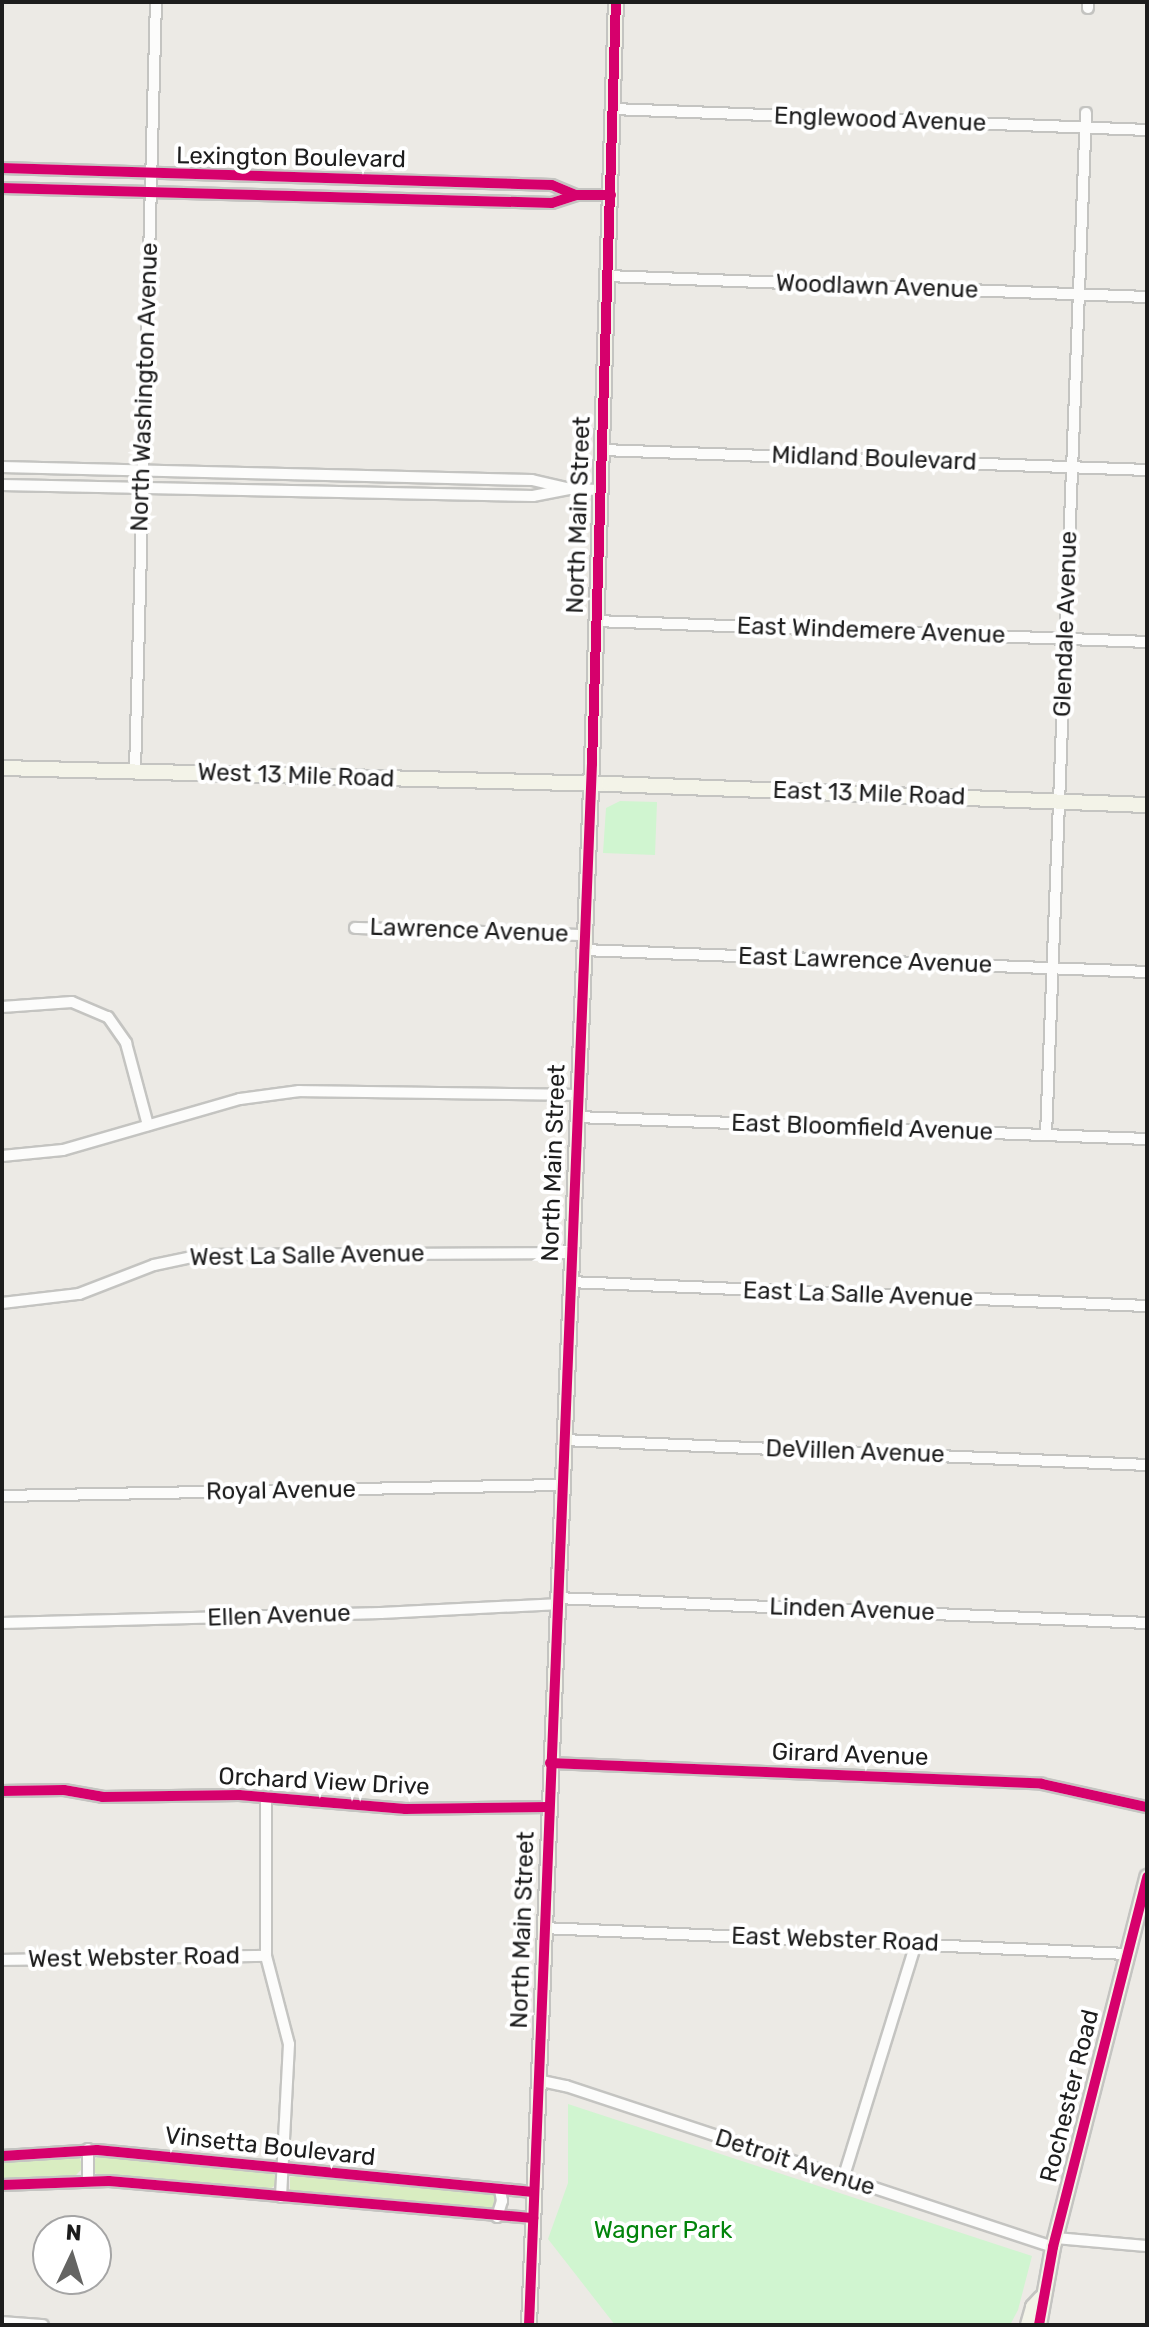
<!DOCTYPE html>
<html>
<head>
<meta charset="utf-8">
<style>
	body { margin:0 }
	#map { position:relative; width:1149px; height:2327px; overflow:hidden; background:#eceae5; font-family:Rubik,sans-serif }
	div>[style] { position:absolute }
	.grass>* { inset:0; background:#d9edc1 }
	.park>* { inset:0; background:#d0f5d0 }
	.roads { filter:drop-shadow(2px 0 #c4c4c1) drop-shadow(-2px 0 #c4c4c1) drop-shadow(0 2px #c4c4c1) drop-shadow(0 -2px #c4c4c1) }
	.street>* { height:10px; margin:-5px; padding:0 5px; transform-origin:5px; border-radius:5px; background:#fcfcfb }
	.secondary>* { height:14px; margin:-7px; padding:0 7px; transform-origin:7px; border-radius:7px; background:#f3f3e8 }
	.cycleway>* { height:10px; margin:-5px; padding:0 5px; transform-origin:5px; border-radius:5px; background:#d6006c }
	span { translate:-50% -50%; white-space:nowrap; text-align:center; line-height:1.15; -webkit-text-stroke:8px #fff; paint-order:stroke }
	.street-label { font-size:24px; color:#1d1d1d }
	.park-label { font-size:24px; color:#02840b }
	.frame { position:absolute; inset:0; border:4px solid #1d1d1d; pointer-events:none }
	.north { position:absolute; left:32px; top:2215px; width:80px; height:80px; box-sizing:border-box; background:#fff; border:2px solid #a5a5a5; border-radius:50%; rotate:4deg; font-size:22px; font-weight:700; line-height:32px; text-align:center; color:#1d1d1d }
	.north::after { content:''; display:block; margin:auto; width:28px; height:36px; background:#656563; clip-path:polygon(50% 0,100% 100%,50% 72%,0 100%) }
</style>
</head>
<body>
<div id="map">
	<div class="grass">
		<i style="clip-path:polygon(101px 2155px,268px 2172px,276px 2176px,277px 2184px,267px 2191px,98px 2175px,94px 2172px,93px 2160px)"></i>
		<i style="clip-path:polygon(79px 2156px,83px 2168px,75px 2176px,2px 2180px,2px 2161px)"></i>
		<i style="clip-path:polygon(301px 2175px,493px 2194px,498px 2197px,495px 2210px,290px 2191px,290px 2177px)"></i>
	</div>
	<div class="park">
		<i style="clip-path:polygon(620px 801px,657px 802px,655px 855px,603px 853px,606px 808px)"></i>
		<i style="clip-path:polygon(568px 2104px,1032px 2256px,1018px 2310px,1010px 2325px,615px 2325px,548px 2239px,568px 2183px)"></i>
	</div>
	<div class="roads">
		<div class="street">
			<i style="left:1088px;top:8px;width:6px;rotate:-90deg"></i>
			<i style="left:613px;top:109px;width:534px;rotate:2.25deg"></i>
			<i style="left:2px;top:168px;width:550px;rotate:1.77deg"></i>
			<i style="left:552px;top:185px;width:26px;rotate:23deg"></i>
			<i style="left:2px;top:188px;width:550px;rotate:1.56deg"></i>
			<i style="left:552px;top:203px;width:25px;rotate:-18deg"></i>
			<i style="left:576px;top:195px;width:35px"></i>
			<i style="left:607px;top:276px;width:540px;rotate:2.23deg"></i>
			<i style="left:602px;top:450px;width:545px;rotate:2.1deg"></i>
			<i style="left:2px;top:467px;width:530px;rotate:1.41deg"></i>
			<i style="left:532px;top:480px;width:39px;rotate:13deg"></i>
			<i style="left:570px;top:489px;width:30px;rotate:2deg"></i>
			<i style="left:2px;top:485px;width:531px;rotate:1.19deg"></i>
			<i style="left:533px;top:496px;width:38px;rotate:-11deg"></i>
			<i style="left:596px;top:621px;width:551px;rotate:2.18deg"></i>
			<i style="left:135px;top:771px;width:769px;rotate:-88.44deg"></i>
			<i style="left:355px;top:928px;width:228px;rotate:1.8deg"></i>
			<i style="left:583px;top:950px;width:564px;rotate:2.23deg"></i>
			<i style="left:2px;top:1007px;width:70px;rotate:-4.1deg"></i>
			<i style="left:72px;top:1002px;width:39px;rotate:23deg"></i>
			<i style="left:108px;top:1017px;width:32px;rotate:55deg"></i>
			<i style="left:126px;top:1043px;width:85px;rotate:75deg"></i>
			<i style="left:577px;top:1117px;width:570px;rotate:2.21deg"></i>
			<i style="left:1046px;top:1135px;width:1023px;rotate:-87.76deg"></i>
			<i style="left:2px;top:1156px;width:61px;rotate:-5.6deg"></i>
			<i style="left:63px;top:1150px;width:184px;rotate:-16.1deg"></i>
			<i style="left:240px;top:1099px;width:60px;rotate:-7.7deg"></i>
			<i style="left:299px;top:1091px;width:278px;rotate:0.8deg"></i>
			<i style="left:569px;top:1282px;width:578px;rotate:2.38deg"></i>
			<i style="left:2px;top:1303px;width:78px;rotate:-6.7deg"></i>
			<i style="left:79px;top:1294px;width:80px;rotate:-21.1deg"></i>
			<i style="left:154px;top:1265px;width:49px;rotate:-11.8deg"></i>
			<i style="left:202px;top:1255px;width:368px;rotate:-0.3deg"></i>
			<i style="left:563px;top:1440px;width:585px;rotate:2.45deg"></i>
			<i style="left:2px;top:1496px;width:559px;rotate:-1.13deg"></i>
			<i style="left:556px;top:1598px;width:592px;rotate:2.42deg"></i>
			<i style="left:2px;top:1623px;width:379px;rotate:-1.5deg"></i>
			<i style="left:381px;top:1613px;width:175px;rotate:-2.9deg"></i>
			<i style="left:550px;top:1763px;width:492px;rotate:2.4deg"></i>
			<i style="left:1042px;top:1784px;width:107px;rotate:12.4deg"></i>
			<i style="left:2px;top:1791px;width:62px;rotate:-0.9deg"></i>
			<i style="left:64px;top:1790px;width:39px;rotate:10deg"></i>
			<i style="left:102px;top:1797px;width:137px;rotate:-0.8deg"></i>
			<i style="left:239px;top:1795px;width:167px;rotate:4.8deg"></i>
			<i style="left:405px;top:1809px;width:143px;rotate:-0.8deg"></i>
			<i style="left:266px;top:1797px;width:159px;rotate:90deg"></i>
			<i style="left:266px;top:1956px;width:91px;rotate:75.4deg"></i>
			<i style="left:289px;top:2044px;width:153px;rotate:93deg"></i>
			<i style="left:543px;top:1928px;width:585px;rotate:2.55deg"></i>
			<i style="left:2px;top:1960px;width:264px;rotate:-0.9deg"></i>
			<i style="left:537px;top:2080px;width:30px;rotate:12deg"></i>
			<i style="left:566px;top:2086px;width:513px;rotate:18.29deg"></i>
			<i style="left:2px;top:2156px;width:95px;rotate:-3.6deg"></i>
			<i style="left:97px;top:2150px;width:438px;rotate:5.5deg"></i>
			<i style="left:843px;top:2179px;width:247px;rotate:-72.8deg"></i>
			<i style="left:88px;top:2180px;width:31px;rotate:-90deg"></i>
			<i style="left:2px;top:2185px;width:107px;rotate:-2.1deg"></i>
			<i style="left:109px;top:2181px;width:426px;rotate:5deg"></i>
			<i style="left:497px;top:2217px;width:17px;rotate:-73deg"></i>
			<i style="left:502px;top:2201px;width:11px;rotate:-100deg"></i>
			<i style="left:1055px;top:2238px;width:92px;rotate:5deg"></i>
			<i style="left:2px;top:2322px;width:41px;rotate:4.2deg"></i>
		</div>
		<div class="secondary">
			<i style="left:2px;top:768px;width:607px;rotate:1.51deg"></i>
			<i style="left:609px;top:784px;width:538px;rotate:2.24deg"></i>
			<i style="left:529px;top:2325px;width:1562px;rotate:-87.69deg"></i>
			<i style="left:592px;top:764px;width:762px;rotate:-88.2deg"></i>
			<i style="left:1028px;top:2325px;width:19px;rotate:-74deg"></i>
			<i style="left:1033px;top:2307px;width:12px;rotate:-48deg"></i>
			<i style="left:1039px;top:2325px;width:79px;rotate:-79.8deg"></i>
			<i style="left:1053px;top:2247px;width:382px;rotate:-75.7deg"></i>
		</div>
	</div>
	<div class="cycleway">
		<i style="left:2px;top:168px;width:550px;rotate:1.77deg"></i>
		<i style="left:552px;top:185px;width:26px;rotate:23deg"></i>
		<i style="left:2px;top:188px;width:550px;rotate:1.56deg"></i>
		<i style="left:552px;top:203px;width:25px;rotate:-18deg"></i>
		<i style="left:576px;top:195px;width:35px"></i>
		<i style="left:550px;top:1763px;width:492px;rotate:2.4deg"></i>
		<i style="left:1042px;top:1784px;width:107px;rotate:12.4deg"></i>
		<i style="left:2px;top:1791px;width:62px;rotate:-0.9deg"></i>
		<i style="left:64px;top:1790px;width:39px;rotate:10deg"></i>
		<i style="left:102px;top:1797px;width:137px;rotate:-0.8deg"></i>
		<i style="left:239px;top:1795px;width:167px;rotate:4.8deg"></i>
		<i style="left:405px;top:1809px;width:143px;rotate:-0.8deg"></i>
		<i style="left:2px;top:2156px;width:95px;rotate:-3.6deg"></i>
		<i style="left:97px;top:2150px;width:438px;rotate:5.5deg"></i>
		<i style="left:2px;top:2185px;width:107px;rotate:-2.1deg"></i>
		<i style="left:109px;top:2181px;width:426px;rotate:5deg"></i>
		<i style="left:529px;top:2325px;width:1562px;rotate:-87.69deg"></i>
		<i style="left:592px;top:764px;width:762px;rotate:-88.2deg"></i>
		<i style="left:1039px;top:2325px;width:79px;rotate:-79.8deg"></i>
		<i style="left:1053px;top:2247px;width:382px;rotate:-75.7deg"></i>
	</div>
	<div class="street-label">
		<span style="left:880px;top:120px;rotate:2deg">Englewood Avenue</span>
		<span style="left:291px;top:158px;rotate:1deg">Lexington Boulevard</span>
		<span style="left:877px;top:287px;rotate:2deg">Woodlawn Avenue</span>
		<span style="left:145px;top:387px;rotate:-88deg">North Washington Avenue</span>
		<span style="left:874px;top:459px;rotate:2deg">Midland Boulevard</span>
		<span style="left:579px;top:515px;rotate:-88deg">North Main Street</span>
		<span style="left:1066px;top:624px;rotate:-88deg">Glendale Avenue</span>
		<span style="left:871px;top:631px;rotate:2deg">East Windemere Avenue</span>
		<span style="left:296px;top:776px;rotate:2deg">West 13 Mile Road</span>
		<span style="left:869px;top:794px;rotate:2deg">East 13 Mile Road</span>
		<span style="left:469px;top:931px;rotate:2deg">Lawrence Avenue</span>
		<span style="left:865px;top:961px;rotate:2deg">East Lawrence Avenue</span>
		<span style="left:862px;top:1128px;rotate:2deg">East Bloomfield Avenue</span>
		<span style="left:554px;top:1163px;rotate:-88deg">North Main Street</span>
		<span style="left:307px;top:1256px;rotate:-1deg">West La Salle Avenue</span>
		<span style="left:858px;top:1295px;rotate:2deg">East La Salle Avenue</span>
		<span style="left:855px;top:1452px;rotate:2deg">DeVillen Avenue</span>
		<span style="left:281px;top:1491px;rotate:-1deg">Royal Avenue</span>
		<span style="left:852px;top:1610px;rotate:2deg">Linden Avenue</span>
		<span style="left:279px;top:1616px;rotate:-2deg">Ellen Avenue</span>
		<span style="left:850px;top:1755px;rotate:2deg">Girard Avenue</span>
		<span style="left:324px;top:1782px;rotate:3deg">Orchard View Drive</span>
		<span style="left:523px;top:1930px;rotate:-88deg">North Main Street</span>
		<span style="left:835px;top:1940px;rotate:2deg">East Webster Road</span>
		<span style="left:134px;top:1958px;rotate:-1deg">West Webster Road</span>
		<span style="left:1070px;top:2096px;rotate:-76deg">Rochester Road</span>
		<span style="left:270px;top:2147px;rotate:6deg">Vinsetta Boulevard</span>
		<span style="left:795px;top:2163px;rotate:18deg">Detroit Avenue</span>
	</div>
	<div class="park-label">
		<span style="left:663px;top:2231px">Wagner Park</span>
	</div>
	<div class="frame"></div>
	<div class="north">N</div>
</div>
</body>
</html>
